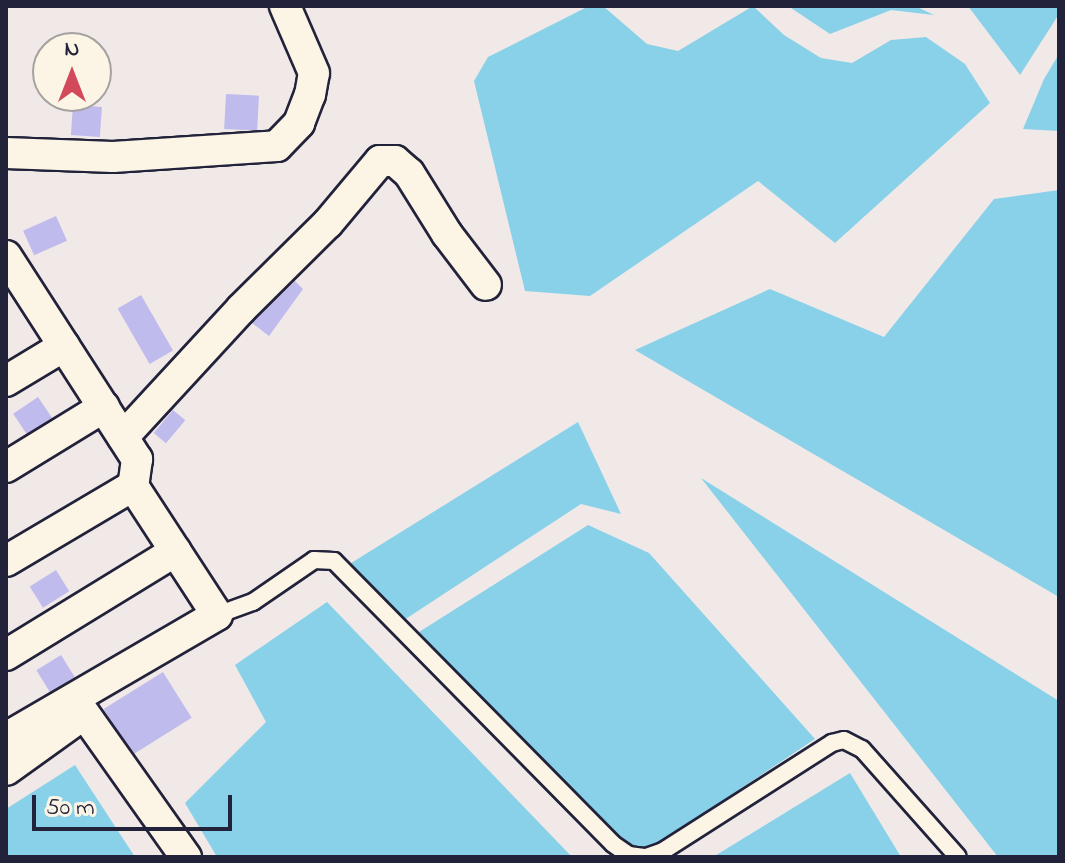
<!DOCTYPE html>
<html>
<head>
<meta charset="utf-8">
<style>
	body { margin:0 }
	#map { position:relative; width:1065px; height:863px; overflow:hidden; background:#f0e9e7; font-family:"Indie Flower",sans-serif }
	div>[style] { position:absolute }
	.water>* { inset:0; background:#88d1e9 }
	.building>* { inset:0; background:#c0bbed; transform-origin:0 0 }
	.roads { filter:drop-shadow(2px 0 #22223b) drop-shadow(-2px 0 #22223b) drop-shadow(0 2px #22223b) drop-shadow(0 -2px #22223b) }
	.service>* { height:16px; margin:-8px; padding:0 8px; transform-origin:8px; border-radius:8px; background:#fcf5e5 }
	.minor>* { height:30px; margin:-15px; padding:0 15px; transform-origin:15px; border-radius:15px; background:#fcf5e5 }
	span { translate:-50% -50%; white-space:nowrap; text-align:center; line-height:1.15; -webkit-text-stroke:7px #fcf5e5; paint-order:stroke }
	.frame { position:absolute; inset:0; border:8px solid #22223b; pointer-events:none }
	.north { position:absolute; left:32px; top:32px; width:80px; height:80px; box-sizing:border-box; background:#fcf5e5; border:2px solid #a5a1a1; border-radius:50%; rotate:0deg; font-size:22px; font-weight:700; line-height:32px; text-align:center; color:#22223b }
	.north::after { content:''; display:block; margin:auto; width:28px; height:36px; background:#d1495b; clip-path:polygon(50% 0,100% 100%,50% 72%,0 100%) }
	.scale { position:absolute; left:32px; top:795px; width:200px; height:36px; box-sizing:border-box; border:4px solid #22223b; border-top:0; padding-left:10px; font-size:24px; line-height:28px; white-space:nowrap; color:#22223b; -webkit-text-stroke:6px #fcf5e5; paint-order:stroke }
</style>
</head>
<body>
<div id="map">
	<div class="water">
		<i style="clip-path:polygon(589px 6px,603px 6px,647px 44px,678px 51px,753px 6px,784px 35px,821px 58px,852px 63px,891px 40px,926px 37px,965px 64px,990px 103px,835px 243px,758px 181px,590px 296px,525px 291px,474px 81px,488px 57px)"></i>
		<i style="clip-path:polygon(788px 6px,915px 6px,934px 15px,891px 10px,830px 34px)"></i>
		<i style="clip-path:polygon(968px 6px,1059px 6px,1059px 14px,1020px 75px)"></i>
		<i style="clip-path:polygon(1059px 54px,1059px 131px,1023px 129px,1044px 79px)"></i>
		<i style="clip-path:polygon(1059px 190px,1059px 597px,635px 350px,770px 289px,884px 337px,994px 199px)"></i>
		<i style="clip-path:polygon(578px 422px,621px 514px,581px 504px,398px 624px,348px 565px)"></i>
		<i style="clip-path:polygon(701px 478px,1059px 701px,1059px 857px,998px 857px)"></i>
		<i style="clip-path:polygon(588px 525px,649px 553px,815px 739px,638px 857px,632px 857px,419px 632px)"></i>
		<i style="clip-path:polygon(327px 602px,572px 857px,217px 857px,185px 803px,266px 722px,235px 665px)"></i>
		<i style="clip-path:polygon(75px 765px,135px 857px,6px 857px,6px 809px)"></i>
		<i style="clip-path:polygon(850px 773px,901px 857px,713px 857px)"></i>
	</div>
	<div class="building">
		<i style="left:226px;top:94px;width:33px;height:35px;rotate:3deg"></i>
		<i style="left:73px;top:105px;width:29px;height:30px;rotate:4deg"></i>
		<i style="left:56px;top:216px;width:27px;height:36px;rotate:66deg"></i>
		<i style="clip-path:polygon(295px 281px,303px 289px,269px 336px,252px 323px)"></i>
		<i style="left:141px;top:295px;width:64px;height:27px;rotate:60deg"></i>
		<i style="left:38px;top:397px;width:25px;height:30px;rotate:56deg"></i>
		<i style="left:173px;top:410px;width:16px;height:30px;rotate:40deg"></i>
		<i style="left:56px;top:570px;width:25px;height:31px;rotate:58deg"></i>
		<i style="left:61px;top:655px;width:26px;height:29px;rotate:58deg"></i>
		<i style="left:163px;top:672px;width:54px;height:70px;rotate:58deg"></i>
	</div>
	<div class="roads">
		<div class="service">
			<i style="left:217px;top:615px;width:38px;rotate:-20deg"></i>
			<i style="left:253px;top:602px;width:74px;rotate:-34.5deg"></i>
			<i style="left:314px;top:560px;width:20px;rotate:3deg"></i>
			<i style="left:334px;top:561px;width:397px;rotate:45.4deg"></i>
			<i style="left:613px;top:844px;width:19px;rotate:35deg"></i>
			<i style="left:629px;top:855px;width:17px;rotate:7deg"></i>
			<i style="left:646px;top:857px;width:18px;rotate:-19deg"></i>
			<i style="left:663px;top:851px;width:201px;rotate:-32.6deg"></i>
			<i style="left:832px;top:743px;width:12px;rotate:-14deg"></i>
			<i style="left:844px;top:740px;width:20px;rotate:27deg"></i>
			<i style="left:862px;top:749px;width:144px;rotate:48.4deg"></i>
		</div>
		<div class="minor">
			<i style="left:6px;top:153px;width:107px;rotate:2.1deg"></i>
			<i style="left:113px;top:157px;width:164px;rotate:-3.8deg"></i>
			<i style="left:277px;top:146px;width:32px;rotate:-46deg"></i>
			<i style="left:299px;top:123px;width:30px;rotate:-69deg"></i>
			<i style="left:310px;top:95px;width:22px;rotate:-80deg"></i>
			<i style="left:314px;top:73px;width:73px;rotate:-113.4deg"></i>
			<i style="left:6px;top:256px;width:242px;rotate:57.2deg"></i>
			<i style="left:137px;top:459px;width:27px;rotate:98deg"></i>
			<i style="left:133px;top:486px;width:154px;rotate:56.9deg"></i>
			<i style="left:217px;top:615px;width:244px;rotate:149.8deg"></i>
			<i style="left:6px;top:381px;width:68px;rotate:-31.1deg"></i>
			<i style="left:123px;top:437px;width:174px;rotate:-47.3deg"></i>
			<i style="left:241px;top:309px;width:122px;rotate:-44.7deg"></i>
			<i style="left:328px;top:223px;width:81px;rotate:-50deg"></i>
			<i style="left:380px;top:161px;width:15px"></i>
			<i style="left:395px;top:161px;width:18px;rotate:41deg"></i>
			<i style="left:409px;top:173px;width:72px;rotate:58.1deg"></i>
			<i style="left:447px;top:234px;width:64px;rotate:52.6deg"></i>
			<i style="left:6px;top:467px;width:115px;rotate:-31.5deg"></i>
			<i style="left:6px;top:561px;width:147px;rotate:-30.6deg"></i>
			<i style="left:6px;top:655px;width:199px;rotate:-31.5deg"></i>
			<i style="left:74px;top:699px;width:194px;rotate:54.7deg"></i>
			<i style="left:6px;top:770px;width:96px;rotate:-35.7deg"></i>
		</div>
	</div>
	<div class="frame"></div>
	<div class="north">N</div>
	<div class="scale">50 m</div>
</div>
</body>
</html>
